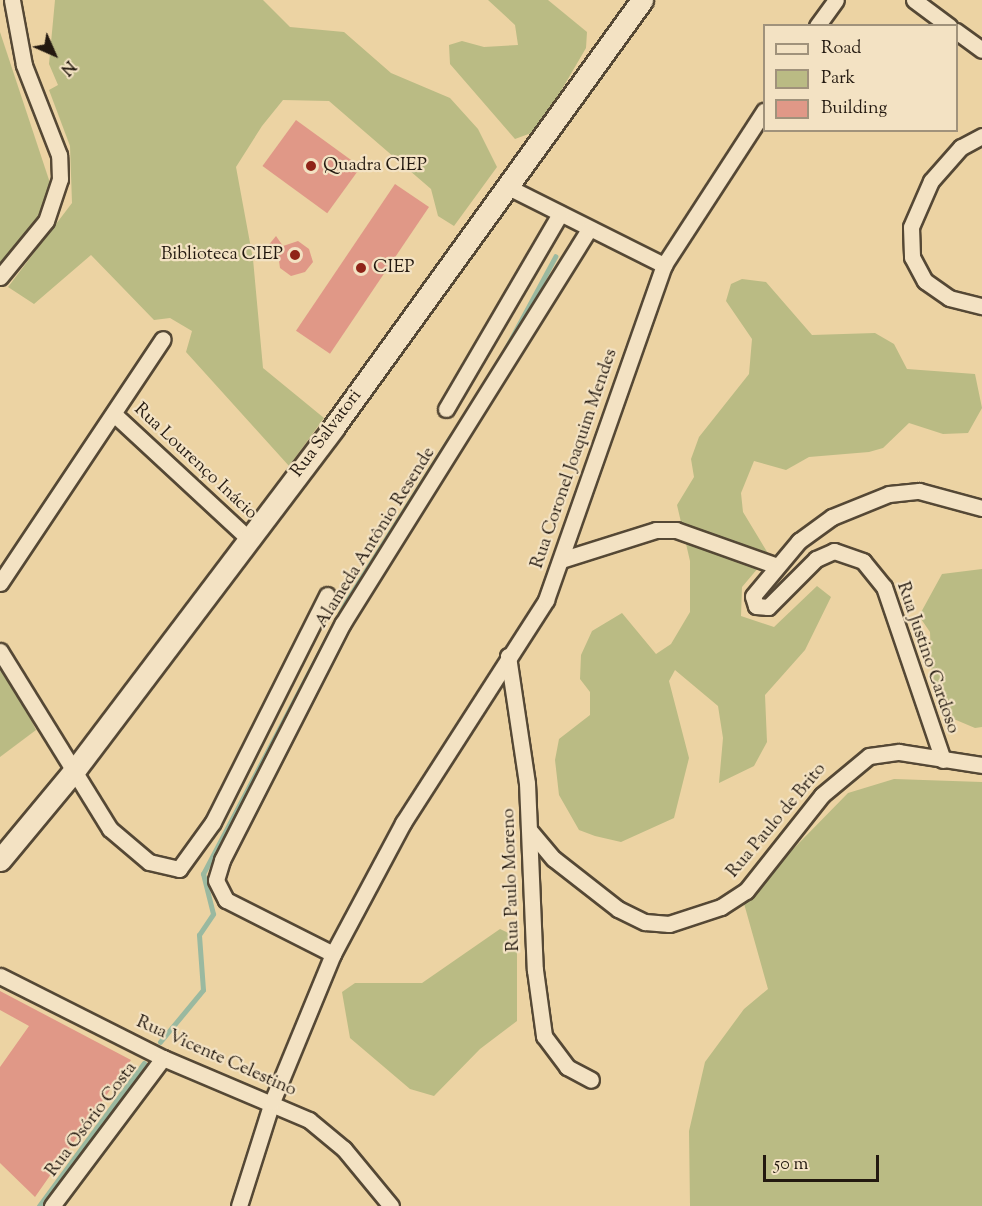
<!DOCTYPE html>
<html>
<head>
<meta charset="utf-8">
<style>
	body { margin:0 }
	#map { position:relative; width:982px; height:1206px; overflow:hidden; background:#ecd3a3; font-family:"Sorts Mill Goudy",serif }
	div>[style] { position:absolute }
	.green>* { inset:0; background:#babb84 }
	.stream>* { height:4.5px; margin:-2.25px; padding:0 2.25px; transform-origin:2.25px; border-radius:2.25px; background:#9ab9a0 }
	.building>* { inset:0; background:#e09887; transform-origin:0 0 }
	.roads { filter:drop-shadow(2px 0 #554835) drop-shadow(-2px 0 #554835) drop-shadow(0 2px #554835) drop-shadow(0 -2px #554835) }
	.street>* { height:15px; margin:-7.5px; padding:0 7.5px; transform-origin:7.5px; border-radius:7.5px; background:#f3e2c3 }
	.secondary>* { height:21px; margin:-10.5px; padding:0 10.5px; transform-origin:10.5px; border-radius:10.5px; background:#f3e2c3 }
	.dots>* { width:16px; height:16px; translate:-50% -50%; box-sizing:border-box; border:3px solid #f3e2c3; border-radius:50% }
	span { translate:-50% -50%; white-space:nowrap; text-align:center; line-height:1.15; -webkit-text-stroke:4.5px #f3e2c3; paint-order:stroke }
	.poi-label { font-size:18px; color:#231910 }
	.left { translate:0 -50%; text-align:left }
	.right { translate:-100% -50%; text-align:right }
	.street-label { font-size:18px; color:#231910 }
	.legend { position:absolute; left:763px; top:24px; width:195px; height:108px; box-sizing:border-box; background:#f3e2c3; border:2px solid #a0927b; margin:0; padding:8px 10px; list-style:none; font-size:18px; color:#231910 }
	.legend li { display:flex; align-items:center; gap:12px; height:30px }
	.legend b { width:30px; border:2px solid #a0927b }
	.north { position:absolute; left:24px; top:24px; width:60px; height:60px; -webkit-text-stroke:4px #f3e2c3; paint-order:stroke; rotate:135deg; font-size:16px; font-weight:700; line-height:24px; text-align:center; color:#231910 }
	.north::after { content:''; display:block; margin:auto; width:21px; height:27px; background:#231910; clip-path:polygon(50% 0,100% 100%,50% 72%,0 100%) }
	.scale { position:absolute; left:763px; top:1155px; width:116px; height:27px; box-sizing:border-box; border:3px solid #231910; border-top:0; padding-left:8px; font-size:18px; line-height:21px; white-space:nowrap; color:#231910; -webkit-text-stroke:4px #f3e2c3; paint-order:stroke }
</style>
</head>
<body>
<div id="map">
	<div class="green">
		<i style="clip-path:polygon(55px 0,263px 0,290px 27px,344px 32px,391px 73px,450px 98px,478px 129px,497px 167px,454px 226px,438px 216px,431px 189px,329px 101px,283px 100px,262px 126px,236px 167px,253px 259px,263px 368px,324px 418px,289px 466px,186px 352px,192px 331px,170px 318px,154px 320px,91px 255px,34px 304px,8px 287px,72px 203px,70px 146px,49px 90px,58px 85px,49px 64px)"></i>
		<i style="clip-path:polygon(488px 0,548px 0,587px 32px,586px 48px,544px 120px,534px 132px,515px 139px,450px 64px,449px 45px,462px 41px,484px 47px,518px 45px,515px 25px)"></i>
		<i style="clip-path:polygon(0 32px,52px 189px,46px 207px,0 265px)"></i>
		<i style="clip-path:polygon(742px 279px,766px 282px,812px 335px,875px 333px,894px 344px,907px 369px,975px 374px,982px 408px,968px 433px,943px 434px,909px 423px,883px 448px,869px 452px,809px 457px,786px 470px,754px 461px,741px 493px,743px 512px,769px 555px,742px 587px,741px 616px,774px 627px,817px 586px,831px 597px,805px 650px,765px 695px,767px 742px,754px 766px,719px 783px,723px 738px,718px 706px,675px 670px,669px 681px,689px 758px,674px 818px,621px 842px,595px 836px,579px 830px,559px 795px,555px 760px,559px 739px,590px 715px,590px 692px,580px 679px,581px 655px,592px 631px,622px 613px,656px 654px,671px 644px,690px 612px,690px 561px,677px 505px,694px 477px,691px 459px,699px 437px,749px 374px,752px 339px,726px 301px,731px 284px)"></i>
		<i style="clip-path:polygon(982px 569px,982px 727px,975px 728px,949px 717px,932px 686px,930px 632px,919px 616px,942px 574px)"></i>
		<i style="clip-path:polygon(0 658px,36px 730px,0 757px)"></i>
		<i style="clip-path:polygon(894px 779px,982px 782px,982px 1206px,690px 1206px,689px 1131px,705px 1062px,744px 1009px,768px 989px,743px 900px,848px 793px)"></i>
		<i style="clip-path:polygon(500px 929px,517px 937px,517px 1021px,480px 1049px,434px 1096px,410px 1089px,350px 1038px,342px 992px,355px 983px,422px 983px)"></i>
	</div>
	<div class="stream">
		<i style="left:505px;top:350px;width:106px;rotate:-61.7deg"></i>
		<i style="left:160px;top:1042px;width:67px;rotate:-50.4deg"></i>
		<i style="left:203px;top:990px;width:55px;rotate:-94.2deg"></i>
		<i style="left:199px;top:935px;width:25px;rotate:-56deg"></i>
		<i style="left:213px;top:914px;width:41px;rotate:-104deg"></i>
		<i style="left:203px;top:874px;width:307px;rotate:-62.3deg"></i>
		<i style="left:346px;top:602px;width:196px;rotate:-57.7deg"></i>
		<i style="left:39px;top:1206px;width:177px;rotate:-53.7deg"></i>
	</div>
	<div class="building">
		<i style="left:296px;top:120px;width:80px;height:57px;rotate:36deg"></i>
		<i style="left:395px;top:184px;width:41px;height:177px;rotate:34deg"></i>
		<i style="clip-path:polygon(276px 236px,283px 246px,298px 241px,309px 249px,313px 262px,305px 272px,291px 276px,280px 268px,278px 254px,267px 247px)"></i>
		<i style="clip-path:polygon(0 991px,131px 1060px,35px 1197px,0 1163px,0 1067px,29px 1026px,0 1010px)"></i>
	</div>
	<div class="roads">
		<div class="street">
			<i style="left:914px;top:0;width:44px;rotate:36.6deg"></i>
			<i style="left:817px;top:26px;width:32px;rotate:-54deg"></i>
			<i style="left:956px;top:31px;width:32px;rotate:36deg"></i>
			<i style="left:982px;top:136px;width:24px;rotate:152deg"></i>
			<i style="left:961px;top:147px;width:45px;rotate:131.4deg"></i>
			<i style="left:931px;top:181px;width:50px;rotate:113.5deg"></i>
			<i style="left:911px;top:227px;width:30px;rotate:88deg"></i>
			<i style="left:912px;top:257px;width:27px;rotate:62deg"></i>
			<i style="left:925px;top:281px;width:29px;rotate:35deg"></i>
			<i style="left:949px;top:298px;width:34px;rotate:14deg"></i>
			<i style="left:506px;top:186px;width:177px;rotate:26.6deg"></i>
			<i style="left:0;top:277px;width:72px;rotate:-50.6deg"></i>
			<i style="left:46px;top:221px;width:44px;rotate:-71.6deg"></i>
			<i style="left:60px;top:179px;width:24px;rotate:-92deg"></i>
			<i style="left:59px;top:155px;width:97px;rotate:-111.3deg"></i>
			<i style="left:24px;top:65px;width:66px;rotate:-100.5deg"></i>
			<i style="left:446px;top:409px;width:226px;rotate:-59.7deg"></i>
			<i style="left:115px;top:415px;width:181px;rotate:42.8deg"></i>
			<i style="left:564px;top:559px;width:96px;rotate:-17.5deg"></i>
			<i style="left:656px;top:530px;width:20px"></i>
			<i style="left:676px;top:530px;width:107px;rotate:19.6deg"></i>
			<i style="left:0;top:583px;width:293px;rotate:-56.3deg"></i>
			<i style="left:0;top:651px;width:209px;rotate:58.3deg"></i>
			<i style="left:110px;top:829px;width:51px;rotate:40.2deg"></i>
			<i style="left:149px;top:862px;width:31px;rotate:13deg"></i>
			<i style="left:179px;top:869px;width:58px;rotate:-54.1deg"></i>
			<i style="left:213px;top:822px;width:254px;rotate:-63.3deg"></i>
			<i style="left:508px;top:656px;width:128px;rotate:81.5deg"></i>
			<i style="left:527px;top:783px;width:187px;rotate:87.6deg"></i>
			<i style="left:535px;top:970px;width:67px;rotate:82.2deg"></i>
			<i style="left:544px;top:1036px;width:39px;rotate:53deg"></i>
			<i style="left:567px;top:1067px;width:27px;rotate:28deg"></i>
			<i style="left:943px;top:760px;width:183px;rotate:-108.8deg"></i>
			<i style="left:884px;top:587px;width:33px;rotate:-129deg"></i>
			<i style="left:863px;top:561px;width:31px;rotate:-161deg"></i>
			<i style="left:834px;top:551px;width:20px;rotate:156deg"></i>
			<i style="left:816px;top:559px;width:68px;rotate:135deg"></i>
			<i style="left:768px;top:607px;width:12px;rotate:-175deg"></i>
			<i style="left:756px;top:606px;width:10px;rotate:-107deg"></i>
			<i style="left:753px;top:596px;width:72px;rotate:-50.1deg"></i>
			<i style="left:799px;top:541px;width:41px;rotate:-36deg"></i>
			<i style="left:832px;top:517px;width:61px;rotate:-22deg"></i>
			<i style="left:889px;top:494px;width:30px;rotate:-6deg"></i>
			<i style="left:919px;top:491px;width:65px;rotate:15.1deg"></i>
			<i style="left:531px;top:832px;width:35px;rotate:50deg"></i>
			<i style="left:554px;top:859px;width:81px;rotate:38deg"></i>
			<i style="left:618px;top:909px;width:30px;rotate:26deg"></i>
			<i style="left:645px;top:922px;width:24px;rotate:5deg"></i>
			<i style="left:669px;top:924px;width:55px;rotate:-18.1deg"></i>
			<i style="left:721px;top:907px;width:30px;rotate:-33deg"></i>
			<i style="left:746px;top:891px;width:122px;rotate:-51.6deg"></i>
			<i style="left:822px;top:795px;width:61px;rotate:-39.7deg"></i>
			<i style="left:869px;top:756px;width:30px;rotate:-8deg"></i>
			<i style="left:899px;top:752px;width:84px;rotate:8.9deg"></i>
			<i style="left:333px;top:954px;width:120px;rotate:-153.2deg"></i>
			<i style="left:226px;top:900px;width:22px;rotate:-117deg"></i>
			<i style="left:216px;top:880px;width:21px;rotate:-73deg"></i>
			<i style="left:222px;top:860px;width:266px;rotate:-63deg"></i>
			<i style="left:343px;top:623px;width:464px;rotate:-58deg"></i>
			<i style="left:0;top:976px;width:182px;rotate:26.7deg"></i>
			<i style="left:163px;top:1058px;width:159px;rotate:23deg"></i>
			<i style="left:309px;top:1120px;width:45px;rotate:39.6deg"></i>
			<i style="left:344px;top:1149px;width:74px;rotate:50.5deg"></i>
			<i style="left:52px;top:1206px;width:185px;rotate:-53.1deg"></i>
			<i style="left:239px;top:1206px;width:109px;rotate:-72.4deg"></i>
			<i style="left:272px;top:1102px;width:160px;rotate:-67.6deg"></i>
			<i style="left:333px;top:954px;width:149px;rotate:-61.9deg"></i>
			<i style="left:403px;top:823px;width:265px;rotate:-57.3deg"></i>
			<i style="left:546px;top:600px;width:355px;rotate:-70.6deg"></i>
			<i style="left:664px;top:265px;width:184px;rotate:-57deg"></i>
		</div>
		<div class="secondary">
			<i style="left:0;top:860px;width:116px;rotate:-50.3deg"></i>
			<i style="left:74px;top:771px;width:430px;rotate:-52.9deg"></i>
			<i style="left:333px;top:428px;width:528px;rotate:-54.17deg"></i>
		</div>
	</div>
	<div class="dots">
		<i style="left:311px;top:166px;background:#8f2418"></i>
		<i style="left:295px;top:255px;background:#8f2418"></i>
		<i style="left:361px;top:268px;background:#8f2418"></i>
	</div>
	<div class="poi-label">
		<span class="left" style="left:323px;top:166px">Quadra CIEP</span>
		<span class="right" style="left:283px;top:255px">Biblioteca CIEP</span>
		<span class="left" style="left:373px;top:268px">CIEP</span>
	</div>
	<div class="street-label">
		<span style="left:327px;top:434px;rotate:-53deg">Rua Salvatori</span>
		<span style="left:575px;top:459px;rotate:-71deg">Rua Coronel Joaquim Mendes</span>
		<span style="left:195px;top:462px;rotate:43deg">Rua Lourenço Inácio</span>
		<span style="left:376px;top:538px;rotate:-58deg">Alameda Antônio Resende</span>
		<span style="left:927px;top:658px;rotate:71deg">Rua Justino Cardoso</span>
		<span style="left:777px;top:821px;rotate:-50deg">Rua Paulo de Brito</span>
		<span style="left:512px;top:880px;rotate:-92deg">Rua Paulo Moreno</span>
		<span style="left:216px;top:1057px;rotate:24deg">Rua Vicente Celestino</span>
		<span style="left:92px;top:1120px;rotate:-53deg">Rua Osório Costa</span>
	</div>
	<ul class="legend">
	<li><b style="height:8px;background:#f3e2c3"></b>Road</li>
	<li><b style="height:16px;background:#babb84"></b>Park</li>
	<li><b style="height:16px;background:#e09887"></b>Building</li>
	</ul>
	<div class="north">N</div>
	<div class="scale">50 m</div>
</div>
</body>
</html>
